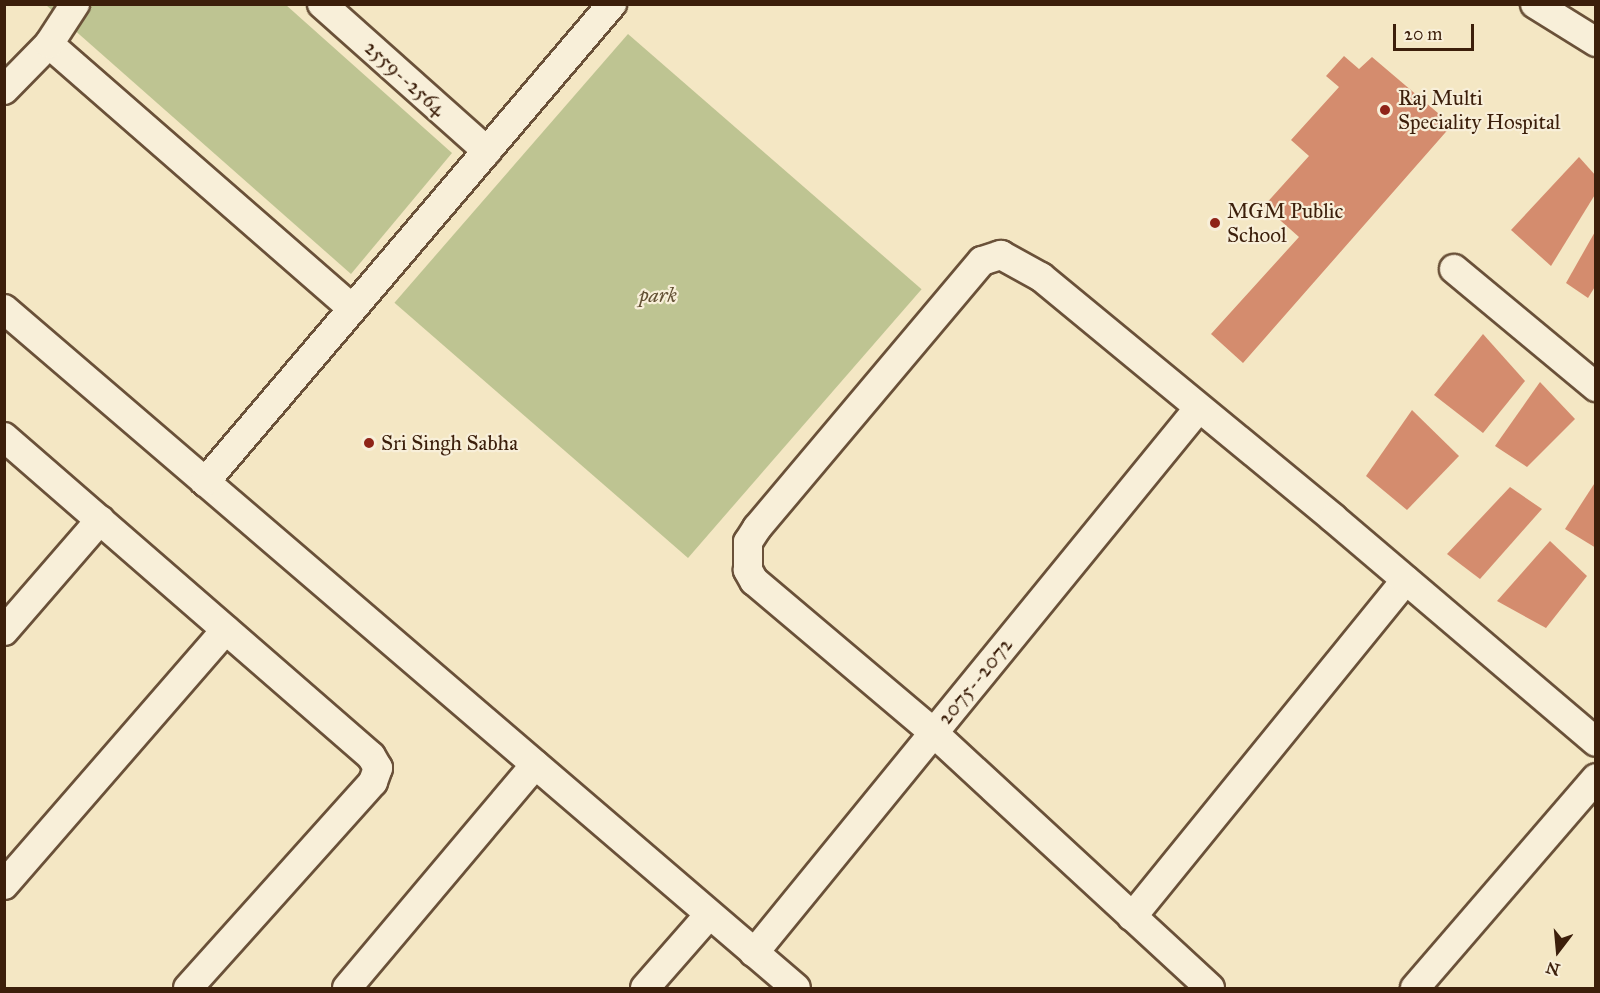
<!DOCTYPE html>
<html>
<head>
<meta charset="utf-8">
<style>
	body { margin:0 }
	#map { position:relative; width:1600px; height:993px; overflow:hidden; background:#f4e7c4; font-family:"IM FELL Great Primer",serif }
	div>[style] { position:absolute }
	.green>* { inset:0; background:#bec492; transform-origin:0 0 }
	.building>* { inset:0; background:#d48c6e }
	.roads { filter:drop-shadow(2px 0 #6a5139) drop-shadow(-2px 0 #6a5139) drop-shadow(0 2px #6a5139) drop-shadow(0 -2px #6a5139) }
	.street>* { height:28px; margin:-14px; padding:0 14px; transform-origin:14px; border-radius:14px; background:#f8efd9 }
	.dots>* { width:16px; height:16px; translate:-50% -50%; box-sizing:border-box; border:3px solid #f8efd9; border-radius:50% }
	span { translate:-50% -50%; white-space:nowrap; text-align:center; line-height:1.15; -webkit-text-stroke:4.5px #f8efd9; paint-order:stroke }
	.street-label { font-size:21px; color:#3c1f0b }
	.poi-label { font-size:21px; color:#3c1f0b }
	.left { translate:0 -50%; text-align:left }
	.park-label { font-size:21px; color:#635134; font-style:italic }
	.frame { position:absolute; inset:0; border:6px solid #3c1f0b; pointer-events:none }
	.north { position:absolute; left:1528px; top:921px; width:60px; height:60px; -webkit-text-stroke:4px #f8efd9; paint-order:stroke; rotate:196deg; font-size:16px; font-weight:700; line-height:24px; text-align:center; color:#3c1f0b }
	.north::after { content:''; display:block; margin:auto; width:21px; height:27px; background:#3c1f0b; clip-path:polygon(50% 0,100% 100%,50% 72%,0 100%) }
	.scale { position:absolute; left:1393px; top:24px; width:81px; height:27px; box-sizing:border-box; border:3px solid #3c1f0b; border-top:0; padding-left:8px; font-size:18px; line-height:21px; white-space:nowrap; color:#3c1f0b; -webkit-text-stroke:4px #f8efd9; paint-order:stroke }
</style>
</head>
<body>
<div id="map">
	<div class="green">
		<i style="clip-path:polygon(46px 5px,286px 5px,452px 153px,351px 274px)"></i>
		<i style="left:628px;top:34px;width:389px;height:356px;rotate:41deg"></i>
	</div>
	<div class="building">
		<i style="clip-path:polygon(1344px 56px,1359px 69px,1372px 57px,1452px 125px,1243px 363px,1211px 334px,1299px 237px,1264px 206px,1309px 156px,1291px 140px,1339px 87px,1326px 76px)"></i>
		<i style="clip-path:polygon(1579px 157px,1596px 176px,1596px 193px,1551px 266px,1511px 230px)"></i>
		<i style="clip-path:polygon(1596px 230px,1596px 285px,1588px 298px,1566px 283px)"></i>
		<i style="clip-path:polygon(1483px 334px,1525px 381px,1483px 433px,1434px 395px)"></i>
		<i style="clip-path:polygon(1540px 382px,1575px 419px,1527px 467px,1495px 446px)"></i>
		<i style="clip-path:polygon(1412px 410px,1459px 456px,1407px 510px,1366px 476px)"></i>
		<i style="clip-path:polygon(1596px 481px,1596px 548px,1565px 529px)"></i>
		<i style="clip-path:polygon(1510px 487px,1542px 509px,1480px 579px,1447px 554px)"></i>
		<i style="clip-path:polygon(1550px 541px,1587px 576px,1546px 628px,1497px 601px)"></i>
	</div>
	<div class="roads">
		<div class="street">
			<i style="left:322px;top:4px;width:221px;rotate:41.7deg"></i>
			<i style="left:1535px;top:4px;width:72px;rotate:31.9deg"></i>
			<i style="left:49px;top:44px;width:402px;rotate:41.1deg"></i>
			<i style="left:4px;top:90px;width:64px;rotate:-45.6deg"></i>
			<i style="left:49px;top:44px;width:48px;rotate:-57deg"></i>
			<i style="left:1454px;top:269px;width:185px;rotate:39.7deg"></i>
			<i style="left:4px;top:309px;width:1043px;rotate:40.61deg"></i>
			<i style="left:4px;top:437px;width:486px;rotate:41deg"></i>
			<i style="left:371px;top:756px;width:14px;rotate:60deg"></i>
			<i style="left:378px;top:768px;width:15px;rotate:110deg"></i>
			<i style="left:373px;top:782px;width:277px;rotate:131.9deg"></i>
			<i style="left:205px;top:482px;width:628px;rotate:-49.59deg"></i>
			<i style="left:4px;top:631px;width:147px;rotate:-49.1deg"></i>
			<i style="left:4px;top:885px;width:338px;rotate:-49deg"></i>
			<i style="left:1132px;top:917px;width:434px;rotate:-50.9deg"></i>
			<i style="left:754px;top:953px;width:702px;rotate:-50.78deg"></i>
			<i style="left:347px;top:988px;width:292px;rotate:-49.9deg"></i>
			<i style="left:645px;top:988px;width:97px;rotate:-48.8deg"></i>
			<i style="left:1210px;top:988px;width:377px;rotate:-137.3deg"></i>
			<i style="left:933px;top:732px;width:234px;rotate:-139.8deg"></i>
			<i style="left:754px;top:581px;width:13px;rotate:-119deg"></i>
			<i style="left:748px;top:570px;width:28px;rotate:-90deg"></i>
			<i style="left:748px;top:542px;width:17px;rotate:-57deg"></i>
			<i style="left:757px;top:528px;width:349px;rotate:-49.9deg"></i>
			<i style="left:982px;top:261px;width:20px;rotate:-18deg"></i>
			<i style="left:1001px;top:255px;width:46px;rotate:28.8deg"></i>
			<i style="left:1041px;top:277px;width:379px;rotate:39.5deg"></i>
			<i style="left:1333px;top:518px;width:345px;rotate:40.4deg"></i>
			<i style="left:1415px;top:988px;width:277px;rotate:-49.2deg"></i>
		</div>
	</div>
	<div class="dots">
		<i style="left:1385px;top:110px;background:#8f2418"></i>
		<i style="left:1215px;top:223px;background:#8f2418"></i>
		<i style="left:369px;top:443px;background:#8f2418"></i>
	</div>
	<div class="street-label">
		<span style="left:405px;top:78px;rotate:42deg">2559--2564</span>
		<span style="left:975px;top:681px;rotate:-51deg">2075--2072</span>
	</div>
	<div class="poi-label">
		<span class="left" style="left:1398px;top:110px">Raj Multi<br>Speciality Hospital</span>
		<span class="left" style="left:1227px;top:223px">MGM Public<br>School</span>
		<span class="left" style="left:381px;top:443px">Sri Singh Sabha</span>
	</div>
	<div class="park-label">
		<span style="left:658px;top:295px">park</span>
	</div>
	<div class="frame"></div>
	<div class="north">N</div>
	<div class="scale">20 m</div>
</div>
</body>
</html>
